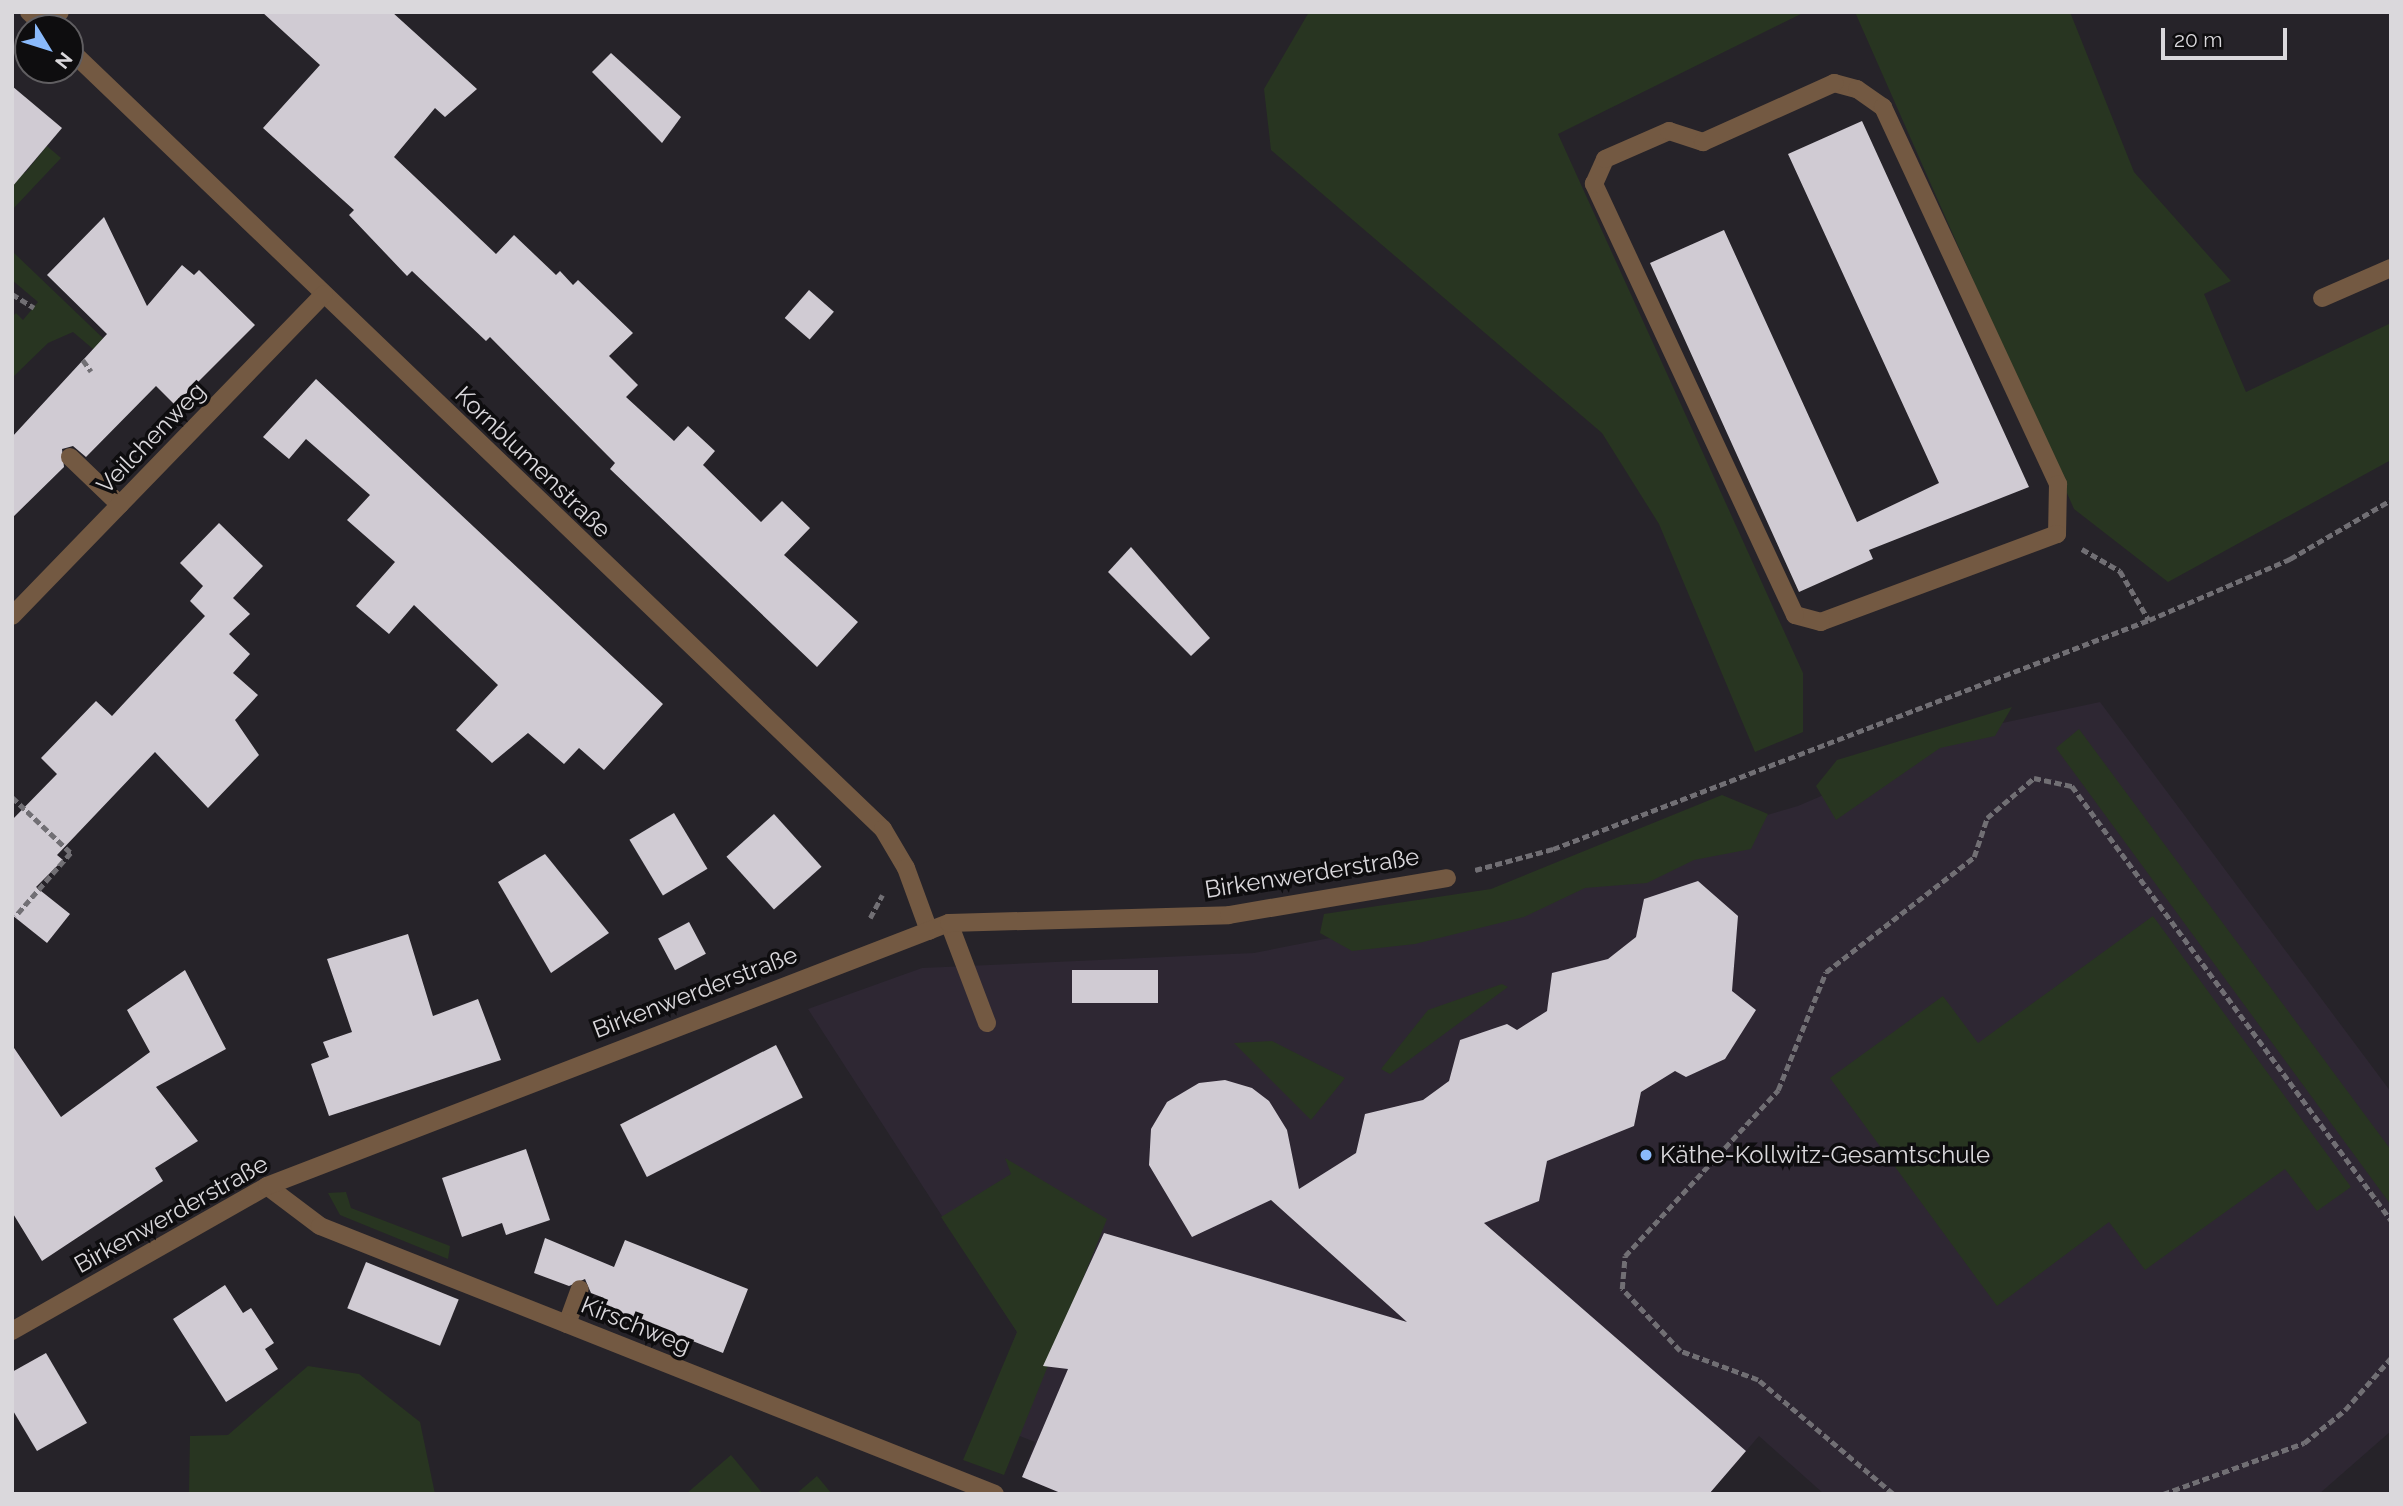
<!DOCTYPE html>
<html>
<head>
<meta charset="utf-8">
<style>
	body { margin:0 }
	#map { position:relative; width:2403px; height:1506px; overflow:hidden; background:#262329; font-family:Raleway,sans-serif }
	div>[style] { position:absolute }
	.built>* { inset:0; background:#2e2733 }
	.green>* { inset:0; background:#283521 }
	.building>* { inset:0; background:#d0cbd3; transform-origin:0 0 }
	.path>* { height:4.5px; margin-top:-2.25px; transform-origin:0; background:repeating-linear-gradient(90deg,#716f74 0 7px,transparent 0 10.5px) }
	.service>* { height:18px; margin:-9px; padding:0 9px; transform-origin:9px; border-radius:9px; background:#735942 }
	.minor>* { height:18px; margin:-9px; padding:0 9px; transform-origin:9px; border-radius:9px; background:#735942 }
	.dots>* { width:19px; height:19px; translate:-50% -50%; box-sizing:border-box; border:4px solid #0e0d0f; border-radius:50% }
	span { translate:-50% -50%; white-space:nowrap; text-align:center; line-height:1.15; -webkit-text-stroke:7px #0e0d0f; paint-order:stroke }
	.street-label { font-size:24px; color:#dad8dc }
	.poi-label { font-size:24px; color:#dad8dc }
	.left { translate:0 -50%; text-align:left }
	.frame { position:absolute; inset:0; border:14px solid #dad8dc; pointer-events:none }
	.north { position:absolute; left:14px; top:14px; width:70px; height:70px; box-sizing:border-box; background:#0e0d0f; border:2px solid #605e61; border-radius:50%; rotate:128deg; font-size:19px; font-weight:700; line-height:28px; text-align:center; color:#dad8dc }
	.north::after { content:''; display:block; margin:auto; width:24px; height:32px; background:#8abafc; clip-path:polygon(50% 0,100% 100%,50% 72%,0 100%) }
	.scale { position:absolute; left:2161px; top:28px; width:126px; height:32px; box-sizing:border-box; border:4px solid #dad8dc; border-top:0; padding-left:9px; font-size:21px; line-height:24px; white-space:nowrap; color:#dad8dc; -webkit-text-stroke:5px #0e0d0f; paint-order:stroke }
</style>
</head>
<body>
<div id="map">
	<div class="built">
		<i style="clip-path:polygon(2100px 702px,2391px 1092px,2391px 1431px,2319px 1494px,1824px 1494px,1759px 1436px,1709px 1494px,1063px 1494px,1022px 1477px,1035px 1442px,981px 1421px,1017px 1332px,808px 1009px,922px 968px,1254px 953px,1381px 928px,1798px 806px,1979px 728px)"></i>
	</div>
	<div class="green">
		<i style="clip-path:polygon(1309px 12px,1805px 12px,1558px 134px,1803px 673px,1803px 732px,1755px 752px,1659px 524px,1602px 433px,1271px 150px,1264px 89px)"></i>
		<i style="clip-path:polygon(1855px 12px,2070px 12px,2134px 172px,2231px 281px,2204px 294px,2246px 392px,2391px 323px,2391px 460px,2168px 582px,2074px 509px)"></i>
		<i style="clip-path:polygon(47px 146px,61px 158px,12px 210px,12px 169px,25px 173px)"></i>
		<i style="clip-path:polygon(12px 251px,107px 342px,99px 354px,73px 332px,48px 343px,12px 378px,12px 317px,16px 313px,23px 320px,38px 302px,12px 280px)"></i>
		<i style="clip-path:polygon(2012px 707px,1995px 736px,1940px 748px,1836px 820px,1816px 786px,1837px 760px)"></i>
		<i style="clip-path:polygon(2079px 729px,2391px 1150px,2391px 1205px,2056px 748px)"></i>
		<i style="clip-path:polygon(1722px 795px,1768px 814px,1751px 849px,1694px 860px,1647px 883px,1585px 888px,1524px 917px,1415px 944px,1352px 951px,1320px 933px,1324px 914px,1491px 889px)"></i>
		<i style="clip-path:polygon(2153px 916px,2351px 1187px,2317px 1211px,2285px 1169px,2145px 1270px,2109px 1222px,1997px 1306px,1830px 1078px,1943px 996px,1978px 1043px)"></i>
		<i style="clip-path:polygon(1502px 984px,1508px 987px,1390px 1074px,1381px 1069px,1428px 1010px)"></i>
		<i style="clip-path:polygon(1272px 1041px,1345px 1078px,1311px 1120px,1234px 1043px)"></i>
		<i style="clip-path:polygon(1005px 1158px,1107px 1219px,1004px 1475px,963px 1460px,1017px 1332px,941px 1217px,1011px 1174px)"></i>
		<i style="clip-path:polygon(346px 1192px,351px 1208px,450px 1246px,448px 1259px,340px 1215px,328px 1193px)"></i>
		<i style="clip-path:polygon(308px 1366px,359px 1374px,420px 1422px,435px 1494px,189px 1494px,190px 1436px,228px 1435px)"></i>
		<i style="clip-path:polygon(731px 1455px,763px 1494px,686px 1494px)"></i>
		<i style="clip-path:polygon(817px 1476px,832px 1494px,796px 1494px)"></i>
	</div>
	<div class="building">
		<i style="clip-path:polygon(262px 12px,392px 12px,477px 89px,445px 117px,435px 108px,394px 157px,496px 254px,514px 235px,556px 275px,560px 271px,573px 285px,578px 280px,633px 333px,609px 356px,638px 385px,626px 397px,674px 441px,688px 426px,715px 451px,703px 465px,761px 522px,782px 501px,810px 528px,784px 555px,858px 622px,817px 667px,610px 469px,615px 463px,490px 337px,486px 341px,412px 271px,407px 276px,349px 215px,354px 210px,263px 128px,320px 65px)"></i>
		<i style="clip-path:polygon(611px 53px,681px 117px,662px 143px,592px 72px)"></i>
		<i style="clip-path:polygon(12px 86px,62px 128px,12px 187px)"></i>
		<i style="clip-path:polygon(1862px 121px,2029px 487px,1869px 550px,1873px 559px,1799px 592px,1650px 263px,1724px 230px,1857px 522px,1939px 483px,1788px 154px)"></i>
		<i style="clip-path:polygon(104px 217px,147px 306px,182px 265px,194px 275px,199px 270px,255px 325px,175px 405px,156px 386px,86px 457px,73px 446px,62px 449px,64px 467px,12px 518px,12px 437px,107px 334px,47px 275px)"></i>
		<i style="left:809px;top:290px;width:33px;height:37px;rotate:41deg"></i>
		<i style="clip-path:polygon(316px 379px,663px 704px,604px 770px,579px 748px,564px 764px,528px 733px,492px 763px,456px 730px,498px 685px,414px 605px,389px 634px,356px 606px,395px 562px,347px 520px,370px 495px,306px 439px,289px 459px,263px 437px)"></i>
		<i style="clip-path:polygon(219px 523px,263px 566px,233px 598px,250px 614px,229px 634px,250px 654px,233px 673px,258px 695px,235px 720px,259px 755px,208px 808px,155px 752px,57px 855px,63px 860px,36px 887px,70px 914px,47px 943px,12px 915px,12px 820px,57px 774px,41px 758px,96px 701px,112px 716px,205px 616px,190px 601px,203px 586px,180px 563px)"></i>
		<i style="clip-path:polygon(1131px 547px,1210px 638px,1191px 656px,1108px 572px)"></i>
		<i style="left:674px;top:813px;width:65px;height:52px;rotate:59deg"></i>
		<i style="left:774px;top:814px;width:71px;height:64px;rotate:48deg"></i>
		<i style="clip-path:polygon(545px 854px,609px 933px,551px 973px,498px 882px)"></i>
		<i style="clip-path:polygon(1698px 881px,1738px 916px,1732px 991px,1756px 1010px,1725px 1059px,1686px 1077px,1675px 1071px,1641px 1092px,1634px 1126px,1547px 1161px,1539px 1201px,1484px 1223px,1746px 1451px,1709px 1494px,1063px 1494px,1022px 1477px,1068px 1369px,1043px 1366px,1104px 1233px,1407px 1322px,1271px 1200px,1192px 1237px,1149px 1165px,1151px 1129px,1167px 1102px,1199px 1083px,1225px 1080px,1252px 1088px,1269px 1101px,1287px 1130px,1299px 1189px,1356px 1153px,1365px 1114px,1423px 1100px,1449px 1081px,1460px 1040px,1507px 1024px,1517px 1030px,1547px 1011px,1552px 973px,1608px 959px,1636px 937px,1644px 899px)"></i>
		<i style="left:689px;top:922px;width:36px;height:35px;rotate:62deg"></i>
		<i style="clip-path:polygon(408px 934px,433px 1016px,478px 999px,501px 1060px,329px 1116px,311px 1064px,329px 1057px,323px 1042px,352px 1032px,327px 959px)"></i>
		<i style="clip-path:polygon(185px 970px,226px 1049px,156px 1087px,198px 1141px,155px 1168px,163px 1181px,42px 1261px,12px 1212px,12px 1045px,61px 1117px,150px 1052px,127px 1010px)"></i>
		<i style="left:1072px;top:970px;width:86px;height:33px"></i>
		<i style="left:776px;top:1045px;width:59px;height:175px;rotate:63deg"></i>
		<i style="clip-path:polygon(526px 1149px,550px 1220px,506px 1235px,502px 1223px,462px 1237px,442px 1178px)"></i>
		<i style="clip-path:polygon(545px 1238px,614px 1267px,625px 1240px,748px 1289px,723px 1353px,601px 1305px,604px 1298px,591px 1293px,585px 1279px,569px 1286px,534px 1273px)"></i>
		<i style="left:366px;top:1262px;width:100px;height:50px;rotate:22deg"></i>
		<i style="clip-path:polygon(225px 1285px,243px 1313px,251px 1308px,274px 1343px,265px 1349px,278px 1369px,226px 1402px,173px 1319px)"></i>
		<i style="clip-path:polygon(46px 1353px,87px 1423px,37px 1451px,12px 1409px,12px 1372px)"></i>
	</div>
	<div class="path">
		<i style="left:12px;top:294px;width:26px;rotate:32deg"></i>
		<i style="left:83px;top:360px;width:14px;rotate:54deg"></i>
		<i style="left:2082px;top:549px;width:44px;rotate:30.1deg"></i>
		<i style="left:2120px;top:571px;width:57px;rotate:59.4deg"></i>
		<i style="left:12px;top:797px;width:81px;rotate:43.5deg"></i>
		<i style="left:71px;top:853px;width:84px;rotate:131.1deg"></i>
		<i style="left:1475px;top:870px;width:81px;rotate:-15.1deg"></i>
		<i style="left:1553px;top:849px;width:638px;rotate:-21.02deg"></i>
		<i style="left:2149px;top:620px;width:154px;rotate:-23.4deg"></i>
		<i style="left:2290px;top:559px;width:117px;rotate:-30.3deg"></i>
		<i style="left:870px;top:918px;width:26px;rotate:-62deg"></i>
		<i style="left:1893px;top:1494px;width:177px;rotate:-139.8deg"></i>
		<i style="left:1758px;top:1380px;width:83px;rotate:-159.6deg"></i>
		<i style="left:1680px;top:1351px;width:85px;rotate:-133.1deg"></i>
		<i style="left:1622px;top:1289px;width:33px;rotate:-85deg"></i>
		<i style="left:1625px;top:1256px;width:226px;rotate:-47.3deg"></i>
		<i style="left:1778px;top:1090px;width:127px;rotate:-67.9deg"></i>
		<i style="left:1826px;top:972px;width:187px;rotate:-37.8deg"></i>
		<i style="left:1974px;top:857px;width:41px;rotate:-71.6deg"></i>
		<i style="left:1987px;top:818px;width:62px;rotate:-40.4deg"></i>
		<i style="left:2034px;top:778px;width:39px;rotate:12deg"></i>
		<i style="left:2072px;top:786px;width:539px;rotate:53.68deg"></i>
		<i style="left:2163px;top:1494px;width:150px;rotate:-19.9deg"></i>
		<i style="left:2304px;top:1443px;width:53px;rotate:-38.8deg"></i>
		<i style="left:2345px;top:1410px;width:69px;rotate:-48.5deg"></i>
	</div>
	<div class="service">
		<i style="left:44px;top:26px;width:21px;rotate:-41deg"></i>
		<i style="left:1834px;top:83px;width:24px;rotate:15deg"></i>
		<i style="left:1857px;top:89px;width:32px;rotate:35deg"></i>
		<i style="left:1883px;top:107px;width:416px;rotate:65.1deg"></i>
		<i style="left:2058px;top:484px;width:50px;rotate:91.1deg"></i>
		<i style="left:2057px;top:534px;width:252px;rotate:159.6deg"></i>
		<i style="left:1821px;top:622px;width:27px;rotate:-165deg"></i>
		<i style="left:1795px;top:615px;width:476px;rotate:-115deg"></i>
		<i style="left:1594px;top:184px;width:27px;rotate:-66deg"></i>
		<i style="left:1605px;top:159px;width:70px;rotate:-23.6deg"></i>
		<i style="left:1669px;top:131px;width:36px;rotate:18deg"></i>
		<i style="left:1703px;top:142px;width:144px;rotate:-24.2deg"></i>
		<i style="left:2322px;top:298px;width:75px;rotate:-23.5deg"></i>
		<i style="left:70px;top:457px;width:69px;rotate:43.8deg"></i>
		<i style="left:949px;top:923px;width:107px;rotate:69.2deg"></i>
		<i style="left:567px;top:1324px;width:37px;rotate:-70deg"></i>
	</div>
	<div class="minor">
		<i style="left:29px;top:12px;width:23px;rotate:43deg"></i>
		<i style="left:70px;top:50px;width:1126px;rotate:43.78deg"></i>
		<i style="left:883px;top:829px;width:45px;rotate:59.5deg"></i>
		<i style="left:906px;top:868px;width:67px;rotate:69.9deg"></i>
		<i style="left:12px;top:616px;width:448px;rotate:-45.9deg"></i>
		<i style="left:267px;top:1186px;width:66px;rotate:37deg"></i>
		<i style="left:320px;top:1226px;width:726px;rotate:21.65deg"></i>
		<i style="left:12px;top:1331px;width:293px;rotate:-29.6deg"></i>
		<i style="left:267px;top:1186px;width:731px;rotate:-21.09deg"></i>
		<i style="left:949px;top:923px;width:280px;rotate:-1.6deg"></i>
		<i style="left:1229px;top:915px;width:221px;rotate:-9.6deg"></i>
	</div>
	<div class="dots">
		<i style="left:1646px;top:1155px;background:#8abafc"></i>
	</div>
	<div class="street-label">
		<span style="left:151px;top:438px;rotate:-46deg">Veilchenweg</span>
		<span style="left:533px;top:462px;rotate:44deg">Kornblumenstraße</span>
		<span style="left:1312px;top:873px;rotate:-9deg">Birkenwerderstraße</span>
		<span style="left:695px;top:992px;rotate:-21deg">Birkenwerderstraße</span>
		<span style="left:171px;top:1214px;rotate:-29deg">Birkenwerderstraße</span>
		<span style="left:636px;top:1325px;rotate:22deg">Kirschweg</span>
	</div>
	<div class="poi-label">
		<span class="left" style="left:1660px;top:1155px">Käthe-Kollwitz-Gesamtschule</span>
	</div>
	<div class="frame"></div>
	<div class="north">N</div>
	<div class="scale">20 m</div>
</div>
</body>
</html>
